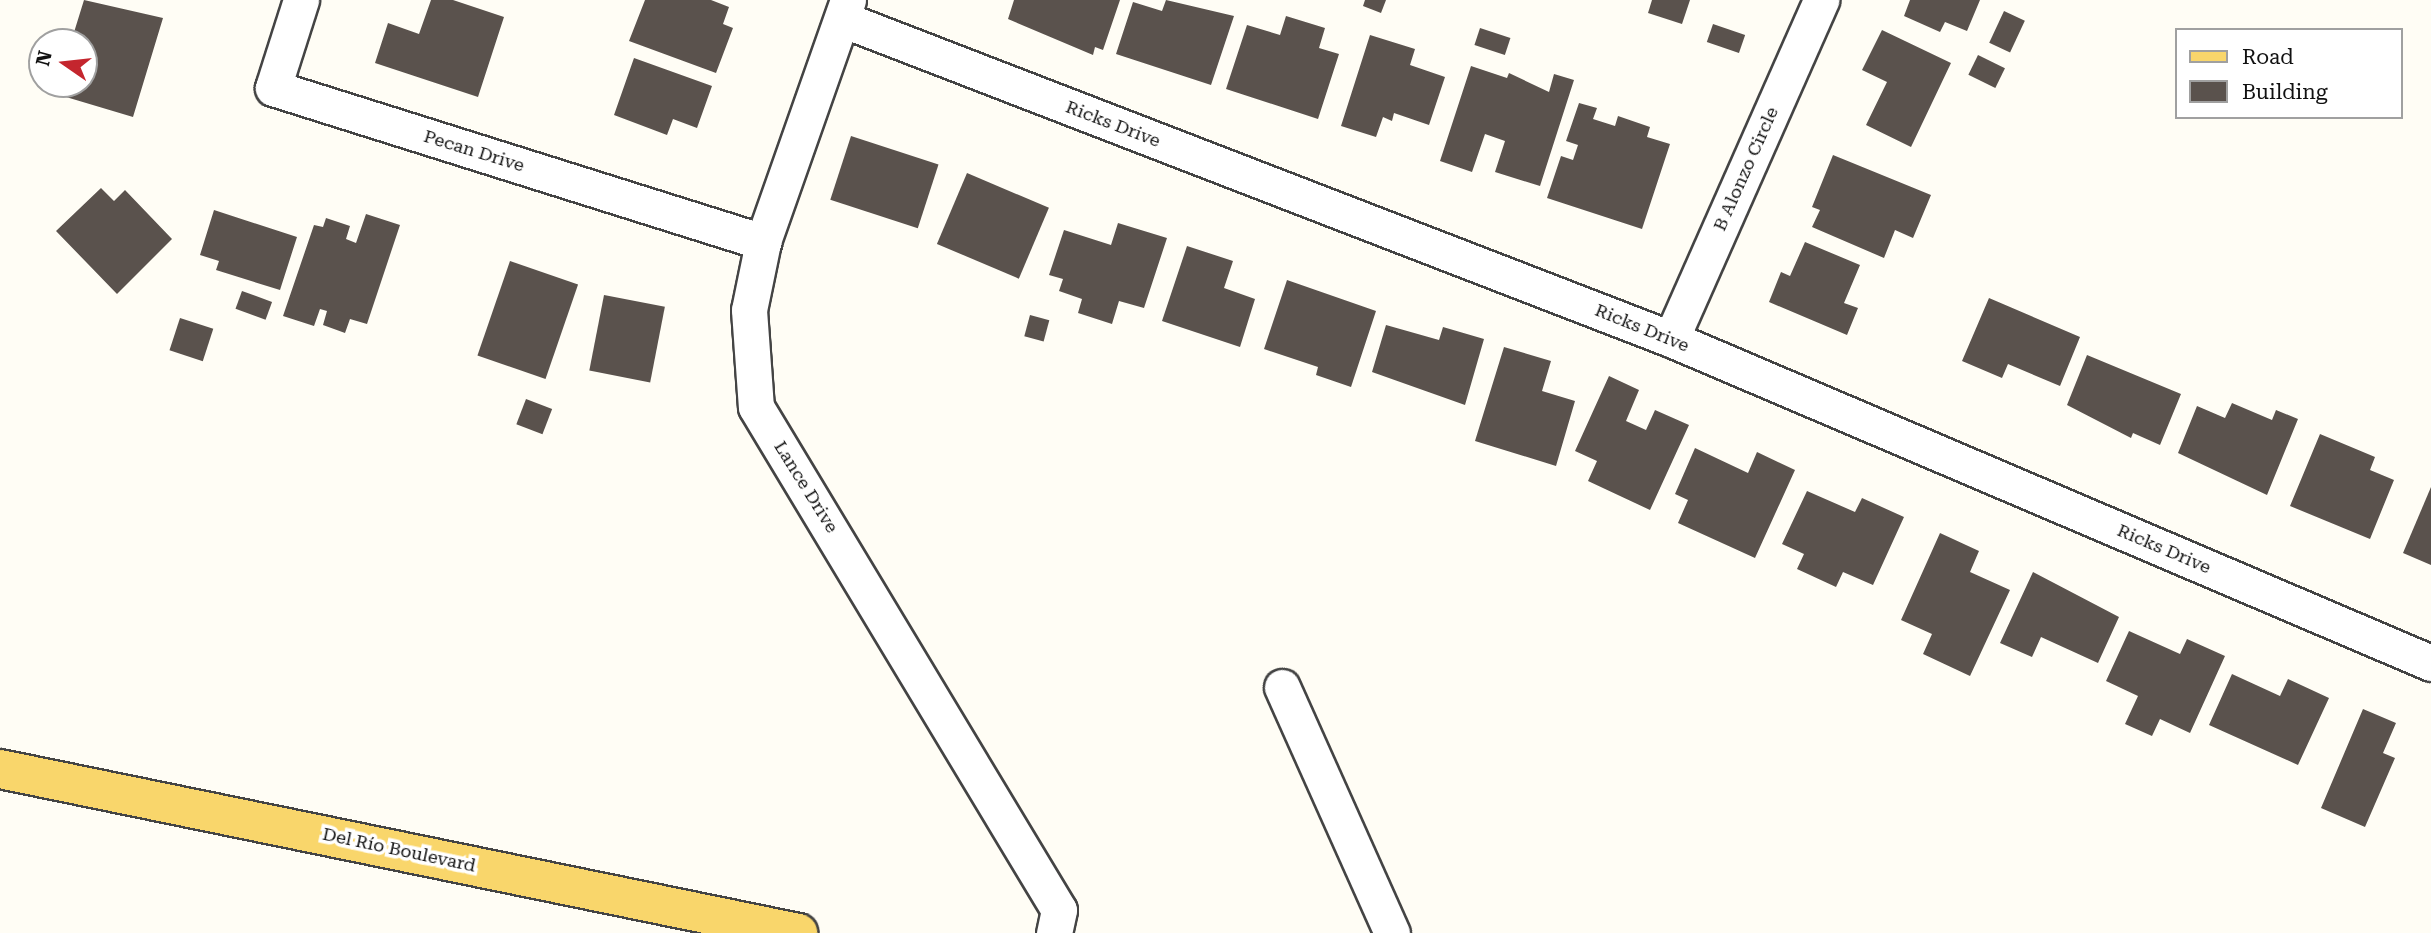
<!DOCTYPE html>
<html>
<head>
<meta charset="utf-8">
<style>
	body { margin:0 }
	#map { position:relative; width:2431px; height:933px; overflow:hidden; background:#fffdf5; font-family:"Roboto Serif",serif }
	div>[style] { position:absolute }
	.building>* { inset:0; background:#5a524d; transform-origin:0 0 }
	.roads { filter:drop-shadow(2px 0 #444) drop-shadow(-2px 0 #444) drop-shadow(0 2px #444) drop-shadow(0 -2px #444) }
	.street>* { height:35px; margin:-17.5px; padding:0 17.5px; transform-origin:17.5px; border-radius:17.5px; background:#fff }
	.primary>* { height:38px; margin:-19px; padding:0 19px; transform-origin:19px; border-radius:19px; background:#f9d66b }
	span { translate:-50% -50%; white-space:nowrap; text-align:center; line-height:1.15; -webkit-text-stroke:7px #fff; paint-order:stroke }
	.street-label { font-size:18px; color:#111 }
	.legend { position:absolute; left:2175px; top:28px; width:228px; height:91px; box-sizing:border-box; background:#fff; border:2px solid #a0a0a0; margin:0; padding:9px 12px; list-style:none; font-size:21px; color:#111 }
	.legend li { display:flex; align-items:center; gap:14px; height:35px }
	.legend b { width:35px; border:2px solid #a0a0a0 }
	.north { position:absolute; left:28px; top:28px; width:70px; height:70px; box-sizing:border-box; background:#fff; border:2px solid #a0a0a0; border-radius:50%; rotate:284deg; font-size:19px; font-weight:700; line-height:28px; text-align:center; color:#111 }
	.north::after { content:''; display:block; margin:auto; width:24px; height:32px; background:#c4262e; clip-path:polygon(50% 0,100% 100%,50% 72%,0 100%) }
</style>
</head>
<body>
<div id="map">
	<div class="building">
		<i style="clip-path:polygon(84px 0,163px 18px,133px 117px,56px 94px,59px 84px,84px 84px,84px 42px,71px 42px)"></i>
		<i style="clip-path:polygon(431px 0,453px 0,504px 17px,478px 97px,375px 63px,388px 23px,419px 34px)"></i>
		<i style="clip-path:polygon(645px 0,711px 0,729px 7px,723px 24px,733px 28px,716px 73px,629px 41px)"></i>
		<i style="clip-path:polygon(1014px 0,1120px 0,1103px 50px,1095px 47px,1093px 55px,1008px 19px)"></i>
		<i style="clip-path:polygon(1166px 0,1234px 16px,1211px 85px,1116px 54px,1133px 2px,1162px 11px)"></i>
		<i style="clip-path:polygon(1365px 0,1386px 0,1381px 13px,1363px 6px)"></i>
		<i style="clip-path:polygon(1652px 0,1690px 0,1682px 24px,1648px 13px)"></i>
		<i style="clip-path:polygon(1910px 0,1980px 0,1967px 31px,1945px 22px,1940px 32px,1904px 16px)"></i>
		<i style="left:2004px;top:11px;width:23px;height:35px;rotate:25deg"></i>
		<i style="clip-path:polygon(1286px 16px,1325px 28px,1319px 48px,1339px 54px,1318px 119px,1226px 89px,1247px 25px,1280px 35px)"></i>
		<i style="left:1713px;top:24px;width:34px;height:19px;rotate:19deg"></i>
		<i style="left:1480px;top:28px;width:32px;height:18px;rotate:18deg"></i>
		<i style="clip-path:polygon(1882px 30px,1951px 63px,1911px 147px,1866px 125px,1887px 82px,1862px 70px)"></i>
		<i style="clip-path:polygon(1370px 35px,1415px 49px,1410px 65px,1445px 77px,1429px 125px,1394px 113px,1392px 121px,1383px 117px,1376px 137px,1341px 126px)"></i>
		<i style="left:1978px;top:55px;width:30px;height:22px;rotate:26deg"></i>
		<i style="clip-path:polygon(634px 58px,712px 86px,697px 128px,673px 119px,667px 135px,614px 115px)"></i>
		<i style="clip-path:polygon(1471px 66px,1507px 78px,1509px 73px,1549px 92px,1554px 74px,1574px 80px,1540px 186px,1495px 172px,1505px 141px,1485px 134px,1472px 172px,1440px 161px)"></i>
		<i style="clip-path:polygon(1579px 103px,1597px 108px,1593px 119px,1615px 126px,1618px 116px,1650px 127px,1647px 137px,1670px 144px,1642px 229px,1547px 198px,1561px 156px,1573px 160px,1578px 145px,1566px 141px)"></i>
		<i style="left:851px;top:136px;width:92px;height:67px;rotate:18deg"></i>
		<i style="clip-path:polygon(1833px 155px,1931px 195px,1913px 238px,1895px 230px,1884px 258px,1812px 227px,1820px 210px,1812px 207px)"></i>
		<i style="left:967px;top:173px;width:89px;height:77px;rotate:23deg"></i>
		<i style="clip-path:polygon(101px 188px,114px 201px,125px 190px,172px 239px,117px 294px,56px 231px)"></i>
		<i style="clip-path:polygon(214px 210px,297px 237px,280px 290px,216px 270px,219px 261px,200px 255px)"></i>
		<i style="clip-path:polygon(366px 214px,400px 225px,367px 324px,350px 319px,345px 333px,323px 325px,327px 311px,320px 309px,314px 326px,283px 316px,314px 225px,323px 227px,326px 218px,350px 226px,346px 239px,356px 243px)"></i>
		<i style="clip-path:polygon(1118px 223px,1167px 238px,1144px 308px,1119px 301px,1112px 324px,1078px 313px,1082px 299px,1059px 291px,1063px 279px,1049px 275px,1064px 230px,1111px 245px)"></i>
		<i style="clip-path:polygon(1805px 242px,1860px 265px,1844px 303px,1858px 308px,1847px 335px,1769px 302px,1781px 272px,1790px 276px)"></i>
		<i style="clip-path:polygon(1187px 246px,1233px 261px,1224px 288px,1255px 299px,1240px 347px,1162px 321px)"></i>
		<i style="left:510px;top:261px;width:72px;height:100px;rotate:19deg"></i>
		<i style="clip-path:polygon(1287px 280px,1376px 311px,1351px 387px,1316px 375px,1318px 367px,1264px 349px)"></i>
		<i style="left:242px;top:291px;width:32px;height:19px;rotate:20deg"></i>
		<i style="left:604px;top:295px;width:62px;height:77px;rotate:11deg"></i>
		<i style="clip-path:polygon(1989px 298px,2080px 337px,2060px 386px,2008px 364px,2002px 378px,1962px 361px)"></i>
		<i style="left:1030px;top:315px;width:20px;height:22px;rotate:15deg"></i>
		<i style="left:180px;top:318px;width:35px;height:34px;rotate:18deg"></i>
		<i style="clip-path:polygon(1386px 325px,1439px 340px,1443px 327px,1484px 339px,1465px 405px,1372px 372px)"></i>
		<i style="clip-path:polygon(1504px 347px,1551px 361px,1542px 391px,1575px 401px,1556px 466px,1475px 441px)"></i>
		<i style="clip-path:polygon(2087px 355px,2181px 394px,2160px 445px,2133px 433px,2131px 438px,2067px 405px)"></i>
		<i style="clip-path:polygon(1609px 376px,1639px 390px,1626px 421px,1646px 430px,1655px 410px,1689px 425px,1650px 510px,1588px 481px,1597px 461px,1575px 451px)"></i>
		<i style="left:526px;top:399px;width:28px;height:27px;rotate:21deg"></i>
		<i style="clip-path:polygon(2232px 403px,2272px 420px,2276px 410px,2298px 419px,2267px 495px,2178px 453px,2197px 406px,2225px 418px)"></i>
		<i style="clip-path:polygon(2320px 434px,2375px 457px,2370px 470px,2394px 480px,2370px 539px,2290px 506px)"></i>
		<i style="clip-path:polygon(1695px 448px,1748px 473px,1757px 452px,1795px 470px,1755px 558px,1678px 523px,1688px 500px,1675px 494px)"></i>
		<i style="clip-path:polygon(2431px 487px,2431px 565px,2403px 553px)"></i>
		<i style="clip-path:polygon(1807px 491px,1855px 512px,1862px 498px,1904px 517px,1873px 585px,1843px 572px,1836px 587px,1797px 569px,1804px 554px,1782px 544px)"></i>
		<i style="clip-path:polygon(1940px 533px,1979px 551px,1970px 572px,2010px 590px,1970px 676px,1923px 654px,1932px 634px,1901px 620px)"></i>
		<i style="clip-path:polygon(2033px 572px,2119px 617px,2098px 663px,2041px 637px,2032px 657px,2000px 643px)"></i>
		<i style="clip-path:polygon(2129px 631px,2180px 654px,2187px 639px,2225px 656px,2190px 733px,2160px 719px,2152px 736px,2125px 724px,2138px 696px,2106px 681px)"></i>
		<i style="clip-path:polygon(2232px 674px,2280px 696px,2288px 679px,2329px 698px,2298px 765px,2209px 725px)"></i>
		<i style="clip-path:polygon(2363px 709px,2396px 723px,2383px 753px,2395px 758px,2365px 827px,2321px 808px)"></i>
	</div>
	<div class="roads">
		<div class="street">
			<i style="left:301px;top:0;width:92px;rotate:107.7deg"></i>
			<i style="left:273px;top:88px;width:514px;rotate:17.45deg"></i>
			<i style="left:848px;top:0;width:256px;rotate:109.4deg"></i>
			<i style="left:763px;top:242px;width:69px;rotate:101.6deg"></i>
			<i style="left:749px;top:310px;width:97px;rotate:85.9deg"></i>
			<i style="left:756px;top:407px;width:587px;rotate:58.94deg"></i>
			<i style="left:1059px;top:910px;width:24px;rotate:102deg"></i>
			<i style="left:842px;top:19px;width:889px;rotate:21.11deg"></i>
			<i style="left:1671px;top:339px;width:826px;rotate:23.09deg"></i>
			<i style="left:1671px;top:339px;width:371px;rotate:-66.1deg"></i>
			<i style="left:1282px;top:687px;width:269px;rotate:65.9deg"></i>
		</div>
		<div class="primary">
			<i style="left:0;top:769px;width:815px;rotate:11.61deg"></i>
		</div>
	</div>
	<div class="street-label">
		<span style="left:1113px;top:124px;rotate:21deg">Ricks Drive</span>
		<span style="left:474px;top:151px;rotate:17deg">Pecan Drive</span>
		<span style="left:1746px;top:169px;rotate:-66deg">B Alonzo Circle</span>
		<span style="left:1642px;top:328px;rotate:22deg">Ricks Drive</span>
		<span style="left:806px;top:487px;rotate:58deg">Lance Drive</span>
		<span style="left:2164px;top:549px;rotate:23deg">Ricks Drive</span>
		<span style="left:399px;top:850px;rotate:12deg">Del Río Boulevard</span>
	</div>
	<ul class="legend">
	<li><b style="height:9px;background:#f9d66b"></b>Road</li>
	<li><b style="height:19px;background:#5a524d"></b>Building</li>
	</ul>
	<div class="north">N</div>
</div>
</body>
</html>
